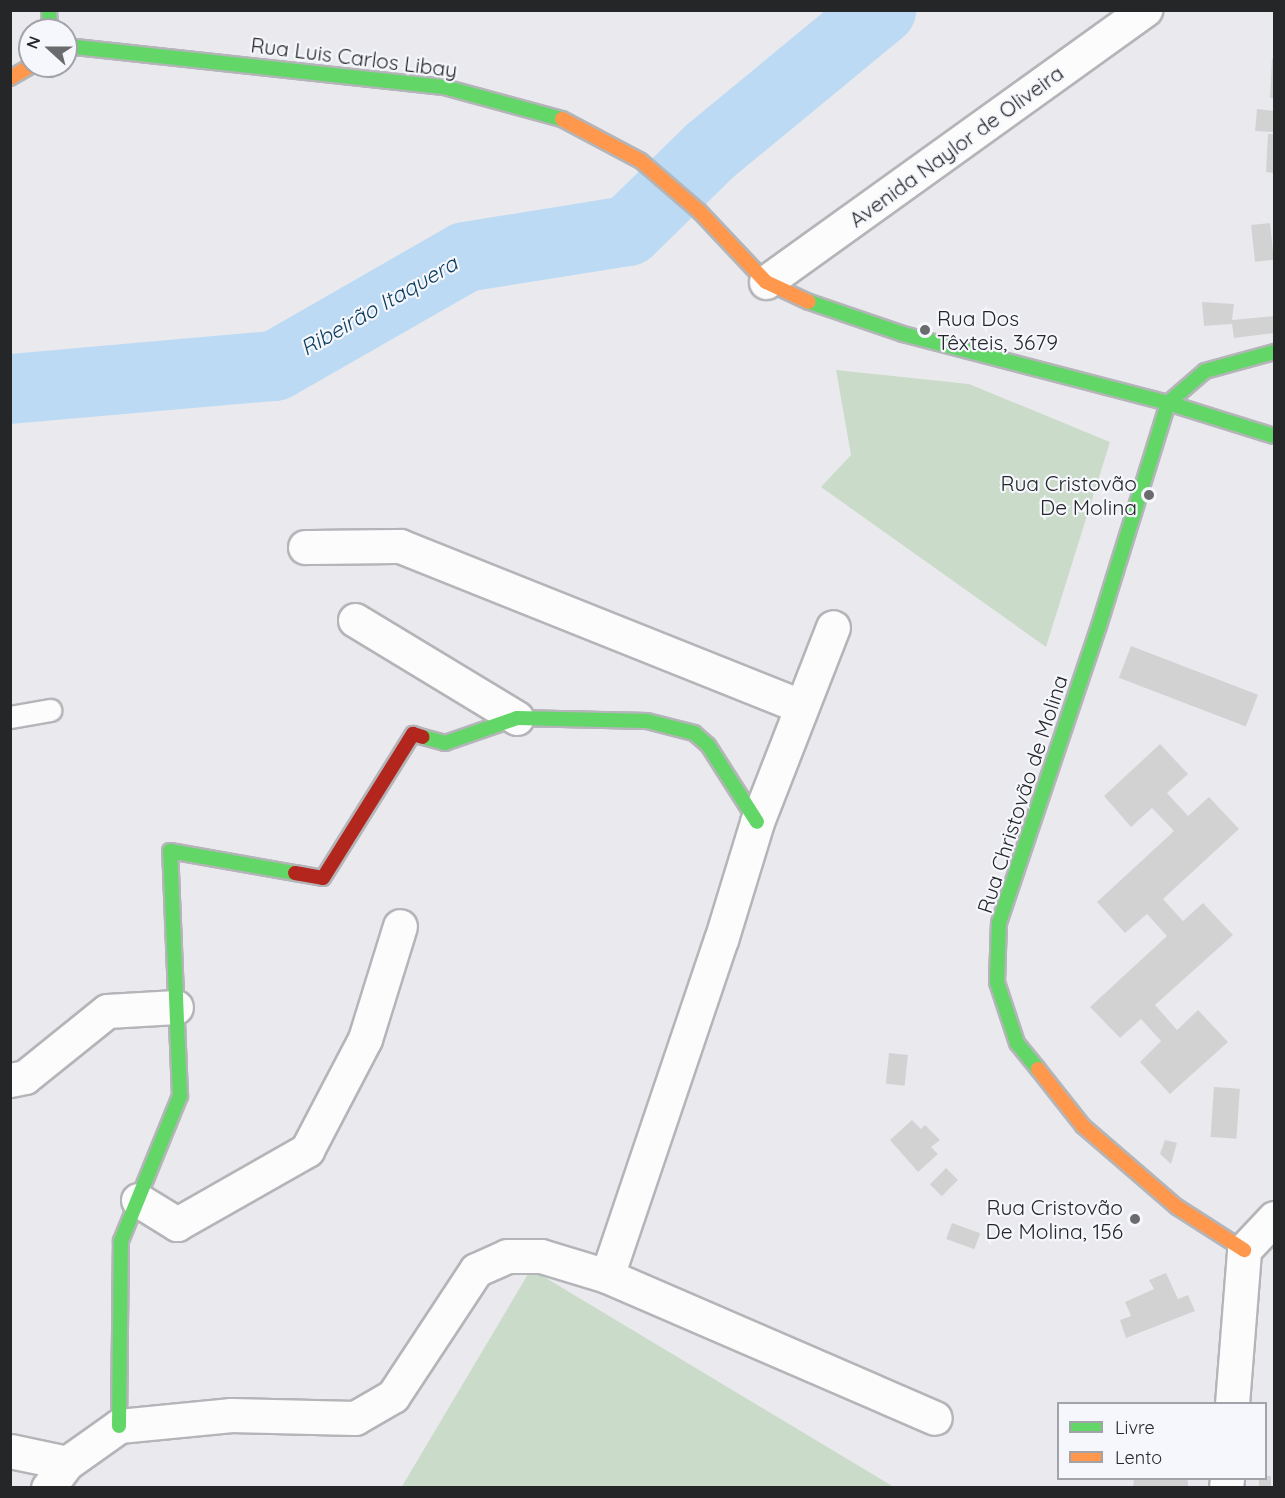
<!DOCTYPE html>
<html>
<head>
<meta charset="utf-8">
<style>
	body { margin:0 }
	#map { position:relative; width:1285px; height:1498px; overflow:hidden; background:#eaeaee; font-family:Quicksand,sans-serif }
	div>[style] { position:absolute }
	.green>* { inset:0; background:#cbdbc9 }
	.river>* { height:70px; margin:-35px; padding:0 35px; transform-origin:35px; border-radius:35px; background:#bcdaf4 }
	.building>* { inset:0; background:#d3d2d3; transform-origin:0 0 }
	.roads { filter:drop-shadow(2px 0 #b4b5b8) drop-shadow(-2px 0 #b4b5b8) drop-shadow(0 2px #b4b5b8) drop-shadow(0 -2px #b4b5b8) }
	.lane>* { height:21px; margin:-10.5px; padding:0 10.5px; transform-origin:10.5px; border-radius:10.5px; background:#fcfcfc }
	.street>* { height:33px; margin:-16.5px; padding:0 16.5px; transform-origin:16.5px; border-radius:16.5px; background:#fcfcfc }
	.fast>* { height:14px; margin:-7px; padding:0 7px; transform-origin:7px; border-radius:7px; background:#63d668 }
	.slow>* { height:14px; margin:-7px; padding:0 7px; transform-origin:7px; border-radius:7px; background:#ff974d }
	.jam>* { height:14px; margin:-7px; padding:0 7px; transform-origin:7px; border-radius:7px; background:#b3261e }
	.dots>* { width:16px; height:16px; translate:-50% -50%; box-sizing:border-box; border:3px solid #f5f7fd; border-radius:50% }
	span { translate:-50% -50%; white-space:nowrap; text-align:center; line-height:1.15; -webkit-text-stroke:4.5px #f5f7fd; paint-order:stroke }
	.street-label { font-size:21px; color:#252628 }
	.poi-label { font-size:21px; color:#252628 }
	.left { translate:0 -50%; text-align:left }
	.right { translate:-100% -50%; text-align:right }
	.water-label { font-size:22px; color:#0b3e5f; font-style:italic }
	.frame { position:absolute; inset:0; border:12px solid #252628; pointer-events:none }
	.legend { position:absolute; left:1057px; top:1402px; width:210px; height:78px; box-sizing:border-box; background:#f5f7fd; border:2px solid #a2a3a8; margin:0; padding:8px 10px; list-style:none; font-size:18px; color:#252628 }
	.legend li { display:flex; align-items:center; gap:12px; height:30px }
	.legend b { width:30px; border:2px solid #a2a3a8 }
	.north { position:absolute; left:18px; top:18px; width:60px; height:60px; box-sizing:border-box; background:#f5f7fd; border:2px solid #a2a3a8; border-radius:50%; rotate:291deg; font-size:16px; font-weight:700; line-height:24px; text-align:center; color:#252628 }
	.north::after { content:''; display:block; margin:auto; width:21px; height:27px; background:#6a6b6d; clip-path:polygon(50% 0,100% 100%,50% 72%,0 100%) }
</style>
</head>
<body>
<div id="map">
	<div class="green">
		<i style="clip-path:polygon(836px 370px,969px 384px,1110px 442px,1046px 647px,821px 487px,851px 455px)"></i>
		<i style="clip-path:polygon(531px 1269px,894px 1487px,401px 1488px)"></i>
	</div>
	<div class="river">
		<i style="left:10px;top:389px;width:266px;rotate:-5deg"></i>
		<i style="left:275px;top:366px;width:219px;rotate:-29.8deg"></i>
		<i style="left:465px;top:257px;width:165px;rotate:-9.1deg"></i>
		<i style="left:628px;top:231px;width:115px;rotate:-44.3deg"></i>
		<i style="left:710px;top:151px;width:222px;rotate:-39.5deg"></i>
	</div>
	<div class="building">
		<i style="clip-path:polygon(1272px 59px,1274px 59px,1274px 98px,1270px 98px)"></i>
		<i style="clip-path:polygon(1257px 109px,1274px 111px,1274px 132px,1255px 131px)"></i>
		<i style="clip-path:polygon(1268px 134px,1274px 134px,1274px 173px,1266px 172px)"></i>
		<i style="left:1270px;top:223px;width:37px;height:19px;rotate:84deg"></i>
		<i style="clip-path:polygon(1202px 302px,1234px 304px,1232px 320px,1274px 316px,1274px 333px,1234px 338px,1232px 324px,1204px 326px)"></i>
		<i style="left:1131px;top:646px;width:136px;height:34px;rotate:21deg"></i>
		<i style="clip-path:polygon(1160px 744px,1188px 774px,1167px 793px,1188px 816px,1209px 797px,1239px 829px,1163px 899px,1183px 921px,1203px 903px,1233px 935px,1155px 1005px,1177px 1030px,1198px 1010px,1228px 1042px,1170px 1094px,1140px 1062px,1161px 1041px,1141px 1019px,1120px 1038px,1090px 1007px,1167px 936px,1147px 914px,1125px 933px,1097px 902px,1174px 831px,1152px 808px,1131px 827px,1104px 796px)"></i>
		<i style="left:889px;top:1053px;width:19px;height:31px;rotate:6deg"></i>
		<i style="left:1214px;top:1087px;width:26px;height:50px;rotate:4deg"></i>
		<i style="clip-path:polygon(912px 1120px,921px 1129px,925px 1125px,940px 1140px,931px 1147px,938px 1154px,918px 1172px,890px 1140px)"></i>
		<i style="clip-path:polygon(1165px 1140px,1177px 1143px,1171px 1164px,1160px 1154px)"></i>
		<i style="left:946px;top:1168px;width:17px;height:23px;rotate:45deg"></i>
		<i style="left:952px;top:1223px;width:30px;height:17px;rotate:20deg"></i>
		<i style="clip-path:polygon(1166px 1273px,1178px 1299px,1188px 1295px,1195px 1311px,1126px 1338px,1120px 1320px,1131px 1316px,1125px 1302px,1154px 1289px,1149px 1280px)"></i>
		<i style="clip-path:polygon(1266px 1476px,1271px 1476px,1271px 1488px,1259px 1487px,1259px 1478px)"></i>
		<i style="clip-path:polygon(1134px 1478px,1184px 1478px,1188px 1481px,1188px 1488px,1133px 1488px)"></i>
	</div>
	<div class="roads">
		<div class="lane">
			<i style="left:10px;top:717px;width:41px;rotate:-9.9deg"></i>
		</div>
		<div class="street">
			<i style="left:766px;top:282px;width:467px;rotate:-35.7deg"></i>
			<i style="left:305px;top:547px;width:95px;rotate:-0.6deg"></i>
			<i style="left:400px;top:546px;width:432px;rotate:21.8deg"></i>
			<i style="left:355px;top:620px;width:189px;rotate:31.2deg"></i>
			<i style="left:10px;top:1080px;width:15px;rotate:-11deg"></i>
			<i style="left:25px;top:1077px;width:105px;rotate:-38.8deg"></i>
			<i style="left:107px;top:1011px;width:69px;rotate:-3.3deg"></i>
			<i style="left:138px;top:1200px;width:46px;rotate:31.6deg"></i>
			<i style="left:177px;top:1224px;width:150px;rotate:-29.6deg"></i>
			<i style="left:307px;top:1150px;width:125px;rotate:-62.4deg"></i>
			<i style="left:365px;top:1039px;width:118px;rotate:-72.8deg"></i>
			<i style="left:607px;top:1276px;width:355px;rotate:-71.3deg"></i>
			<i style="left:721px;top:940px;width:123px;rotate:-73deg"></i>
			<i style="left:757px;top:822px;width:209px;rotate:-68.7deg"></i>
			<i style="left:1232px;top:1404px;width:154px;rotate:-85.5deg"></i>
			<i style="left:1244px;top:1250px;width:44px;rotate:-46.8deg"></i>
			<i style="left:10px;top:1451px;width:58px;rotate:11.9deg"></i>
			<i style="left:48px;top:1488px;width:31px;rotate:-53deg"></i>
			<i style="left:67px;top:1463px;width:64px;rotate:-35.4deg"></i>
			<i style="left:119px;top:1426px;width:113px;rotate:-5.6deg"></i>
			<i style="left:231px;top:1415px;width:124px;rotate:1.4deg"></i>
			<i style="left:355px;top:1418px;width:44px;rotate:-30.1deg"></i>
			<i style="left:393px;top:1396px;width:151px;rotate:-56.6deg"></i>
			<i style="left:476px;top:1270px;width:34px;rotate:-24deg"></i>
			<i style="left:507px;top:1256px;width:34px"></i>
			<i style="left:541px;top:1256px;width:69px;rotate:16.9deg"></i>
			<i style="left:607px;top:1276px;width:357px;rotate:23.4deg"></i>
			<i style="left:1226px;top:1488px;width:10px;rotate:-84deg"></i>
		</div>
		<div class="fast">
			<i style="left:49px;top:10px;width:20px;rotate:87deg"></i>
			<i style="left:66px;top:46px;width:380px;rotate:6.2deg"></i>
			<i style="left:444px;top:87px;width:122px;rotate:15.2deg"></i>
			<i style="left:809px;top:302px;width:99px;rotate:18.8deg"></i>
			<i style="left:903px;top:334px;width:274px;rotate:14.6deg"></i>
			<i style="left:1168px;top:403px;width:111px;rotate:17.3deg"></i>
			<i style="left:1168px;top:403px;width:49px;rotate:-40.9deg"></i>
			<i style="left:1205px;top:371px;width:72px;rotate:-15.4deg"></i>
			<i style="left:423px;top:737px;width:23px;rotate:15deg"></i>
			<i style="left:445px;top:743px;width:76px;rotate:-19.1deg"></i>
			<i style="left:517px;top:718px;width:130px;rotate:1.3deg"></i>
			<i style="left:647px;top:721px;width:49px;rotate:14.3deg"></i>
			<i style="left:694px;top:733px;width:18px;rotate:41deg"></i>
			<i style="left:708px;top:745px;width:91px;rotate:57.5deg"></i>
			<i style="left:1038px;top:1069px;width:33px;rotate:-129deg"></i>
			<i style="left:1017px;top:1043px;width:64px;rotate:-108.2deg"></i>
			<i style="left:997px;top:982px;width:59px;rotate:-88.1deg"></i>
			<i style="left:999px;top:923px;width:313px;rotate:-71.4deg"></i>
			<i style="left:1099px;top:626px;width:233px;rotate:-72.8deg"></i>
			<i style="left:119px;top:1426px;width:185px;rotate:-89.4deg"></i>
			<i style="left:121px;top:1241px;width:157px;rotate:-67.9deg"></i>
			<i style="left:180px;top:1096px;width:245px;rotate:-92.3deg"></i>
			<i style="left:170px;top:851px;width:127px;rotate:10deg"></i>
		</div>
		<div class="slow">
			<i style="left:10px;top:78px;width:24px;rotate:-30deg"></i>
			<i style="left:562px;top:119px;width:89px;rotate:28deg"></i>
			<i style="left:641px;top:161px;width:78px;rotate:40.8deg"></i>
			<i style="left:700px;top:212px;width:96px;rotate:46.7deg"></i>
			<i style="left:766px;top:282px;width:47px;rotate:24.9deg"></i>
			<i style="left:1038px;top:1069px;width:73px;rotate:51.7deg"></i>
			<i style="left:1083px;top:1126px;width:124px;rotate:40.8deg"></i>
			<i style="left:1177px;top:1207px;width:80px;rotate:32.7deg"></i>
		</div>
		<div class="jam">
			<i style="left:295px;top:873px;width:28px;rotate:10deg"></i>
			<i style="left:323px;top:878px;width:170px;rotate:-58deg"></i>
			<i style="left:413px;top:734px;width:10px;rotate:17deg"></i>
		</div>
	</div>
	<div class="dots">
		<i style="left:925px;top:330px;background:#6a6b6d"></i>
		<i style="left:1149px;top:495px;background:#6a6b6d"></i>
		<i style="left:1135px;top:1219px;background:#6a6b6d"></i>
	</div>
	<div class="street-label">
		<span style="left:354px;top:57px;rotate:7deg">Rua Luis Carlos Libay</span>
		<span style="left:956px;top:146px;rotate:-36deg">Avenida Naylor de Oliveira</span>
		<span style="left:1022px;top:794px;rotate:-72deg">Rua Christovão de Molina</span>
	</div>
	<div class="poi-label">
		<span class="left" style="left:937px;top:330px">Rua Dos<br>Têxteis, 3679</span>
		<span class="right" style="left:1137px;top:495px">Rua Cristovão<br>De Molina</span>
		<span class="right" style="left:1123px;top:1219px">Rua Cristovão<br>De Molina, 156</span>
	</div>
	<div class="water-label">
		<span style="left:379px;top:306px;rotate:-30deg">Ribeirão Itaquera</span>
	</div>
	<div class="frame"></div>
	<ul class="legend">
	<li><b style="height:8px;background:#63d668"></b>Livre</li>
	<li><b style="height:8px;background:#ff974d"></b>Lento</li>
	</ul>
	<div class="north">N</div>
</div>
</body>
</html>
